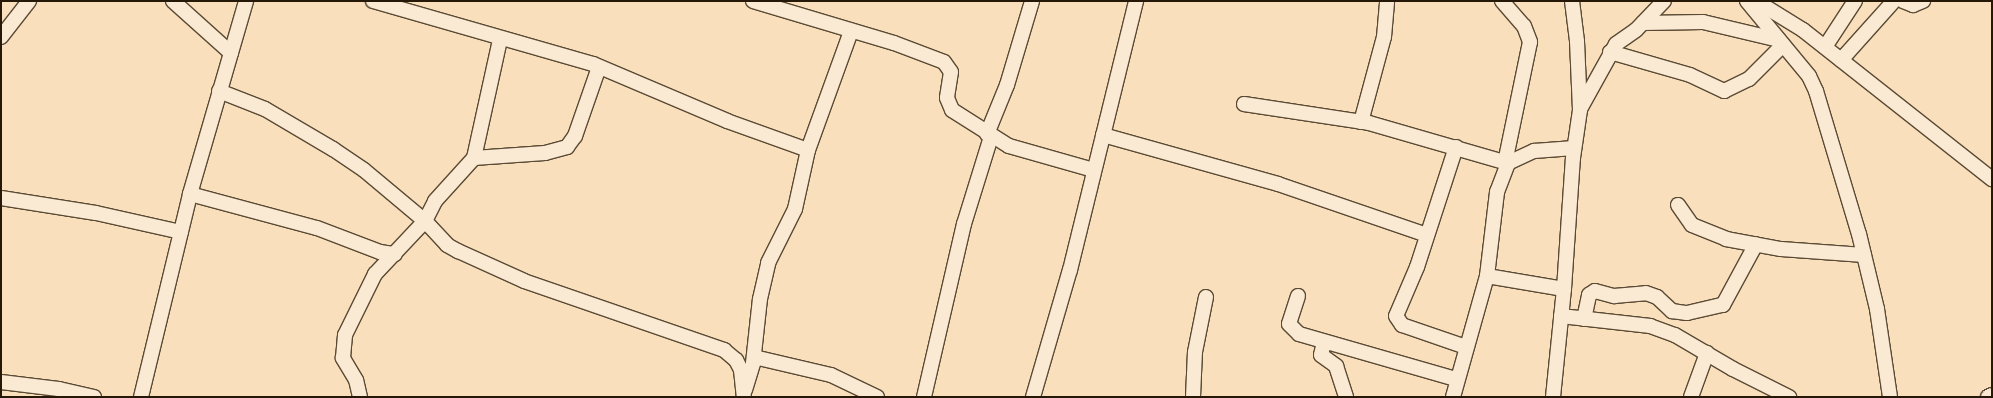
<!DOCTYPE html>
<html>
<head>
<meta charset="utf-8">
<style>
	body { margin:0 }
	#map { position:relative; width:1993px; height:398px; overflow:hidden; background:#f9dfbb; font-family:"Sorts Mill Goudy",serif }
	div>[style] { position:absolute }
	.roads { filter:drop-shadow(1px 0 #5a4a34) drop-shadow(-1px 0 #5a4a34) drop-shadow(0 1px #5a4a34) drop-shadow(0 -1px #5a4a34) }
	.minor>* { height:14px; margin:-7px; padding:0 7px; transform-origin:7px; border-radius:7px; background:#fbead3 }
	span { translate:-50% -50%; white-space:nowrap; text-align:center; line-height:1.15; -webkit-text-stroke:4px #fbead3; paint-order:stroke }
	.frame { position:absolute; inset:0; border:2px solid #251807; pointer-events:none }
</style>
</head>
<body>
<div id="map">
	<div class="roads">
		<div class="minor">
			<i style="left:173px;top:1px;width:78px;rotate:41.9deg"></i>
			<i style="left:373px;top:1px;width:229px;rotate:16deg"></i>
			<i style="left:593px;top:64px;width:146px;rotate:23deg"></i>
			<i style="left:727px;top:121px;width:86px;rotate:19.7deg"></i>
			<i style="left:753px;top:1px;width:147px;rotate:16.6deg"></i>
			<i style="left:894px;top:43px;width:53px;rotate:20.8deg"></i>
			<i style="left:944px;top:62px;width:12px;rotate:55deg"></i>
			<i style="left:951px;top:72px;width:26px;rotate:99deg"></i>
			<i style="left:947px;top:98px;width:13px;rotate:67deg"></i>
			<i style="left:952px;top:110px;width:67px;rotate:32.3deg"></i>
			<i style="left:1009px;top:146px;width:87px;rotate:15.9deg"></i>
			<i style="left:1502px;top:1px;width:33px;rotate:49deg"></i>
			<i style="left:1524px;top:26px;width:17px;rotate:69deg"></i>
			<i style="left:1530px;top:42px;width:124px;rotate:101.7deg"></i>
			<i style="left:1747px;top:1px;width:97px;rotate:50.4deg"></i>
			<i style="left:1809px;top:76px;width:17px;rotate:65deg"></i>
			<i style="left:1816px;top:91px;width:149px;rotate:73.3deg"></i>
			<i style="left:1859px;top:234px;width:77px;rotate:76.5deg"></i>
			<i style="left:1877px;top:309px;width:89px;rotate:81.6deg"></i>
			<i style="left:1756px;top:1px;width:55px;rotate:31.7deg"></i>
			<i style="left:1803px;top:30px;width:241px;rotate:38.3deg"></i>
			<i style="left:1903px;top:1px;width:11px;rotate:22deg"></i>
			<i style="left:1913px;top:5px;width:11px;rotate:-22deg"></i>
			<i style="left:1643px;top:23px;width:60px;rotate:-1deg"></i>
			<i style="left:1703px;top:22px;width:78px;rotate:13.3deg"></i>
			<i style="left:1px;top:37px;width:46px;rotate:-52.1deg"></i>
			<i style="left:1825px;top:47px;width:55px;rotate:-56.9deg"></i>
			<i style="left:1610px;top:52px;width:83px;rotate:16deg"></i>
			<i style="left:1690px;top:75px;width:38px;rotate:25deg"></i>
			<i style="left:1724px;top:91px;width:28px;rotate:-26deg"></i>
			<i style="left:1749px;top:79px;width:48px;rotate:-45deg"></i>
			<i style="left:1841px;top:60px;width:79px;rotate:-48.1deg"></i>
			<i style="left:219px;top:91px;width:49px;rotate:21.4deg"></i>
			<i style="left:265px;top:109px;width:79px;rotate:30.5deg"></i>
			<i style="left:333px;top:149px;width:37px;rotate:34deg"></i>
			<i style="left:364px;top:170px;width:80px;rotate:39.9deg"></i>
			<i style="left:425px;top:221px;width:33px;rotate:47deg"></i>
			<i style="left:447px;top:245px;width:13px;rotate:29deg"></i>
			<i style="left:458px;top:251px;width:72px;rotate:24.4deg"></i>
			<i style="left:524px;top:281px;width:212px;rotate:19deg"></i>
			<i style="left:724px;top:350px;width:16px;rotate:40deg"></i>
			<i style="left:736px;top:360px;width:11px;rotate:63deg"></i>
			<i style="left:741px;top:370px;width:27px;rotate:84deg"></i>
			<i style="left:1244px;top:104px;width:126px;rotate:8.6deg"></i>
			<i style="left:1369px;top:123px;width:145px;rotate:16.1deg"></i>
			<i style="left:1580px;top:109px;width:74px;rotate:-61deg"></i>
			<i style="left:1616px;top:44px;width:24px;rotate:-35deg"></i>
			<i style="left:1636px;top:30px;width:40px;rotate:-46deg"></i>
			<i style="left:1361px;top:122px;width:88px;rotate:-74.9deg"></i>
			<i style="left:1384px;top:37px;width:36px;rotate:-85deg"></i>
			<i style="left:987px;top:134px;width:53px;rotate:-67.8deg"></i>
			<i style="left:1007px;top:85px;width:88px;rotate:-73.4deg"></i>
			<i style="left:1103px;top:135px;width:182px;rotate:15.6deg"></i>
			<i style="left:1278px;top:184px;width:157px;rotate:18.9deg"></i>
			<i style="left:1456px;top:147px;width:126px;rotate:108deg"></i>
			<i style="left:1417px;top:267px;width:53px;rotate:113.2deg"></i>
			<i style="left:1396px;top:316px;width:11px;rotate:56deg"></i>
			<i style="left:1402px;top:325px;width:68px;rotate:19deg"></i>
			<i style="left:474px;top:158px;width:71px;rotate:-4deg"></i>
			<i style="left:545px;top:153px;width:23px;rotate:-15deg"></i>
			<i style="left:567px;top:147px;width:14px;rotate:-54deg"></i>
			<i style="left:575px;top:136px;width:73px;rotate:-70.8deg"></i>
			<i style="left:190px;top:194px;width:131px;rotate:15deg"></i>
			<i style="left:317px;top:228px;width:67px;rotate:20.9deg"></i>
			<i style="left:380px;top:252px;width:15px;rotate:8deg"></i>
			<i style="left:1px;top:198px;width:96px;rotate:9deg"></i>
			<i style="left:96px;top:213px;width:87px;rotate:12.6deg"></i>
			<i style="left:1678px;top:205px;width:24px;rotate:55deg"></i>
			<i style="left:1692px;top:225px;width:37px;rotate:22deg"></i>
			<i style="left:1726px;top:239px;width:56px;rotate:10.3deg"></i>
			<i style="left:1781px;top:249px;width:83px;rotate:4.1deg"></i>
			<i style="left:1487px;top:276px;width:78px;rotate:9.6deg"></i>
			<i style="left:1298px;top:296px;width:29px;rotate:108deg"></i>
			<i style="left:1289px;top:324px;width:14px;rotate:45deg"></i>
			<i style="left:1299px;top:334px;width:163px;rotate:16deg"></i>
			<i style="left:1561px;top:316px;width:90px;rotate:6.4deg"></i>
			<i style="left:1650px;top:326px;width:27px;rotate:20deg"></i>
			<i style="left:1675px;top:335px;width:67px;rotate:30.4deg"></i>
			<i style="left:1733px;top:369px;width:63px;rotate:26.6deg"></i>
			<i style="left:1584px;top:319px;width:25px;rotate:-78deg"></i>
			<i style="left:1589px;top:295px;width:7px;rotate:-34deg"></i>
			<i style="left:1595px;top:291px;width:20px;rotate:15deg"></i>
			<i style="left:1614px;top:296px;width:32px;rotate:-5deg"></i>
			<i style="left:1646px;top:293px;width:12px;rotate:20deg"></i>
			<i style="left:1657px;top:297px;width:21px;rotate:43deg"></i>
			<i style="left:1672px;top:311px;width:15px;rotate:8deg"></i>
			<i style="left:1687px;top:313px;width:37px;rotate:-13deg"></i>
			<i style="left:1723px;top:305px;width:69px;rotate:-61.6deg"></i>
			<i style="left:1324px;top:342px;width:13px;rotate:103deg"></i>
			<i style="left:1321px;top:355px;width:19px;rotate:36deg"></i>
			<i style="left:1336px;top:366px;width:33px;rotate:72deg"></i>
			<i style="left:754px;top:357px;width:79px;rotate:13.2deg"></i>
			<i style="left:831px;top:375px;width:51px;rotate:25.6deg"></i>
			<i style="left:1px;top:382px;width:58px;rotate:6.9deg"></i>
			<i style="left:59px;top:389px;width:36px;rotate:13deg"></i>
			<i style="left:745px;top:390px;width:28px;rotate:-73deg"></i>
			<i style="left:753px;top:363px;width:64px;rotate:-83.8deg"></i>
			<i style="left:760px;top:299px;width:37px;rotate:-77deg"></i>
			<i style="left:768px;top:263px;width:60px;rotate:-63.4deg"></i>
			<i style="left:795px;top:209px;width:60px;rotate:-77.6deg"></i>
			<i style="left:808px;top:150px;width:127px;rotate:-70.1deg"></i>
			<i style="left:141px;top:397px;width:209px;rotate:-76.4deg"></i>
			<i style="left:190px;top:194px;width:201px;rotate:-73.8deg"></i>
			<i style="left:360px;top:397px;width:17px;rotate:-103deg"></i>
			<i style="left:356px;top:380px;width:26px;rotate:-121deg"></i>
			<i style="left:343px;top:358px;width:23px;rotate:-85deg"></i>
			<i style="left:345px;top:335px;width:68px;rotate:-63.8deg"></i>
			<i style="left:375px;top:274px;width:73px;rotate:-46.7deg"></i>
			<i style="left:425px;top:221px;width:22px;rotate:-63deg"></i>
			<i style="left:435px;top:201px;width:58px;rotate:-47.8deg"></i>
			<i style="left:474px;top:158px;width:121px;rotate:-77.6deg"></i>
			<i style="left:924px;top:397px;width:178px;rotate:-77deg"></i>
			<i style="left:964px;top:224px;width:91px;rotate:-72.8deg"></i>
			<i style="left:1033px;top:397px;width:132px;rotate:-73.8deg"></i>
			<i style="left:1070px;top:270px;width:277px;rotate:-76.2deg"></i>
			<i style="left:1193px;top:397px;width:45px;rotate:-87.5deg"></i>
			<i style="left:1195px;top:352px;width:56px;rotate:-78.7deg"></i>
			<i style="left:1453px;top:397px;width:126px;rotate:-74.3deg"></i>
			<i style="left:1487px;top:276px;width:85px;rotate:-83.2deg"></i>
			<i style="left:1497px;top:192px;width:31px;rotate:-69deg"></i>
			<i style="left:1508px;top:163px;width:29px;rotate:-25deg"></i>
			<i style="left:1534px;top:151px;width:40px;rotate:-4.3deg"></i>
			<i style="left:1553px;top:397px;width:109px;rotate:-84.2deg"></i>
			<i style="left:1564px;top:289px;width:131px;rotate:-86.1deg"></i>
			<i style="left:1573px;top:158px;width:49px;rotate:-81.7deg"></i>
			<i style="left:1580px;top:110px;width:69px;rotate:-92.5deg"></i>
			<i style="left:1577px;top:41px;width:40px;rotate:-97.1deg"></i>
			<i style="left:1691px;top:397px;width:47px;rotate:-70deg"></i>
			<i style="left:1988px;top:397px;width:4px;rotate:-27deg"></i>
		</div>
	</div>
	<div class="frame"></div>
</div>
</body>
</html>
